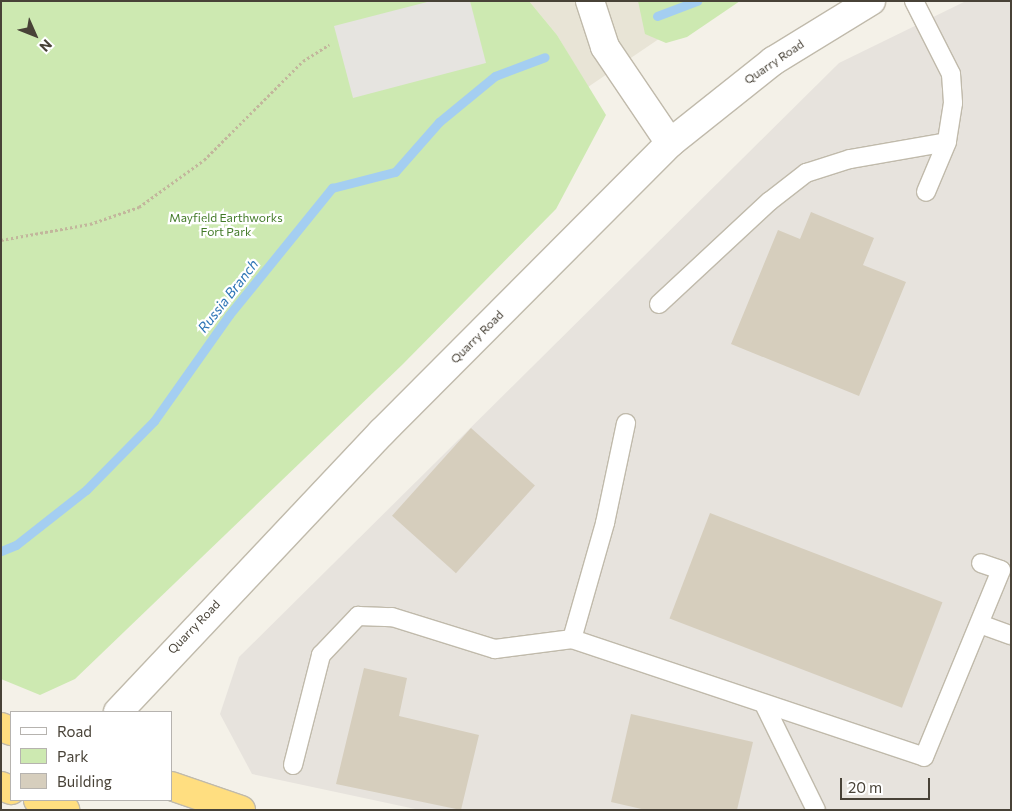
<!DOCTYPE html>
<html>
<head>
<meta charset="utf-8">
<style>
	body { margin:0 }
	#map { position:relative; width:1012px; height:811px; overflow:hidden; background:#f4f1e8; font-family:Commissioner,sans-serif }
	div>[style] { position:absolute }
	.residential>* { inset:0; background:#e8e4d6 }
	.industrial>* { inset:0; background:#e7e3dd }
	.green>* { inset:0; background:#cde9b1 }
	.parking>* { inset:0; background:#e6e4e0 }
	.stream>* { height:9px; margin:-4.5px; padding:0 4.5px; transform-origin:4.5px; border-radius:4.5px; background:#a4cef1 }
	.building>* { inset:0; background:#d6cebd; transform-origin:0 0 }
	.path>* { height:3px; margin-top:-1.5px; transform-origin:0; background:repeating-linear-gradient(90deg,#c2b69c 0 2.5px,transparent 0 5px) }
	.roads { filter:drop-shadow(1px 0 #c0baab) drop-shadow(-1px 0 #c0baab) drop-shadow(0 1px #c0baab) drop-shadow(0 -1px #c0baab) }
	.service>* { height:18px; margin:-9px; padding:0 9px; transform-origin:9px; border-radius:9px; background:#fff }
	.minor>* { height:28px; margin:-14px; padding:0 14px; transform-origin:14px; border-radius:14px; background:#fff }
	.tertiary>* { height:28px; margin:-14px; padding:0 14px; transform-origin:14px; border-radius:14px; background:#fff }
	.trunk>* { height:28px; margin:-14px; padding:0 14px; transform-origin:14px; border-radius:14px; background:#ffde80 }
	span { translate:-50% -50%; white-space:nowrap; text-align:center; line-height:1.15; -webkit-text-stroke:4.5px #fff; paint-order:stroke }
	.street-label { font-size:12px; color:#484237 }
	.park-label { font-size:12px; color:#437b29 }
	.water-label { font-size:14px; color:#2e75b6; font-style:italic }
	.frame { position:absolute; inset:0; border:2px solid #484237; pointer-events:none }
	.legend { position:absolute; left:10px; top:711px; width:162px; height:90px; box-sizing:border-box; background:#fff; border:1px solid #b6b3af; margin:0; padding:6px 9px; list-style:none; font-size:15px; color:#484237 }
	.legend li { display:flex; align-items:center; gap:10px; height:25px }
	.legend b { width:25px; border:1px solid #b6b3af }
	.north { position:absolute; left:10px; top:10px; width:50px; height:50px; -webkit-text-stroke:4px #fff; paint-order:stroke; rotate:134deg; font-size:14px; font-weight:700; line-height:20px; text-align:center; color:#484237 }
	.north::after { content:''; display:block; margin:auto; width:18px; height:22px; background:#484237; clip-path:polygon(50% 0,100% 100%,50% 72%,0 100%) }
	.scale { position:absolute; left:840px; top:778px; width:90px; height:22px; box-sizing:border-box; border:2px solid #484237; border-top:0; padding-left:6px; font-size:15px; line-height:18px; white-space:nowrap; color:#484237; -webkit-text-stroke:4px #fff; paint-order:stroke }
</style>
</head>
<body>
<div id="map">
	<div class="residential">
		<i style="clip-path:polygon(529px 1px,673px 1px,675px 28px,588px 87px,557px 35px)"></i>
	</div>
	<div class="industrial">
		<i style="clip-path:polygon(966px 1px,1011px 1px,1011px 810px,420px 810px,252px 774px,220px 714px,239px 657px,839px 63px)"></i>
	</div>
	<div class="green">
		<i style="clip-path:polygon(1px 1px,529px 1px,557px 35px,606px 115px,556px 209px,402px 365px,75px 679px,40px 695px,1px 679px)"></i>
		<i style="clip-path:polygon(638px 1px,740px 1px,687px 37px,666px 43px,645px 34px)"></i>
	</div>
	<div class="parking">
		<i style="clip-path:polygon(431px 1px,470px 1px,486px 63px,353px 98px,334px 26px)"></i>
	</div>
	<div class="stream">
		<i style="left:657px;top:16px;width:43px;rotate:-20.6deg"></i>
		<i style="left:1px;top:551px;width:16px;rotate:-22deg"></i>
		<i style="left:16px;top:545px;width:89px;rotate:-38.2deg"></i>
		<i style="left:86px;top:490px;width:97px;rotate:-45.4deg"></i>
		<i style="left:154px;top:421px;width:130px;rotate:-54.7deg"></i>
		<i style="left:229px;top:315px;width:164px;rotate:-51deg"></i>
		<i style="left:332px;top:188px;width:65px;rotate:-14.3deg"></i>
		<i style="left:395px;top:172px;width:67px;rotate:-48.7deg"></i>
		<i style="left:439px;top:122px;width:72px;rotate:-39.4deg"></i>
		<i style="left:495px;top:76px;width:53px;rotate:-20.8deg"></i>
	</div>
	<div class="building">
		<i style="clip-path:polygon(811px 212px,874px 238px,863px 265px,906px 282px,859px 396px,731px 344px,778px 230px,800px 239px)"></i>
		<i style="left:471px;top:428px;width:86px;height:118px;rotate:42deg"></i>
		<i style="left:710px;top:513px;width:249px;height:113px;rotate:21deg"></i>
		<i style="clip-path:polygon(364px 668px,407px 678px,399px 716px,479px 735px,461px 810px,336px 784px)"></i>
		<i style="clip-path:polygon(631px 714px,753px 742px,737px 810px,646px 810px,611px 802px)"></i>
	</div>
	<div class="path">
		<i style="left:1px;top:240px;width:90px;rotate:-10.2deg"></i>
		<i style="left:90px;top:224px;width:52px;rotate:-19.1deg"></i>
		<i style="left:139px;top:207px;width:80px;rotate:-35.9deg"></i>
		<i style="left:204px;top:160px;width:140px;rotate:-45deg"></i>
		<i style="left:303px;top:61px;width:31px;rotate:-32deg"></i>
	</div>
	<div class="roads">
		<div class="service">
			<i style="left:914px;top:1px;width:82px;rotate:63.1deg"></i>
			<i style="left:951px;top:74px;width:29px;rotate:86deg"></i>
			<i style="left:953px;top:103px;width:39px;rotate:99deg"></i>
			<i style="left:947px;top:142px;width:54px;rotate:112.8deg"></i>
			<i style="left:659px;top:304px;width:151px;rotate:-42.9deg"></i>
			<i style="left:770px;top:201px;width:46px;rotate:-37.9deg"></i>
			<i style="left:806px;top:173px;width:46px;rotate:-17.7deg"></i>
			<i style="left:850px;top:159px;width:98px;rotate:-9.9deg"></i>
			<i style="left:980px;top:624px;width:33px;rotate:20deg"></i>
			<i style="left:572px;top:639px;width:371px;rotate:18.5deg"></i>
			<i style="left:924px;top:757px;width:202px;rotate:-67.6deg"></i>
			<i style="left:1001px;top:570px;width:21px;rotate:-161deg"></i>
			<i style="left:764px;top:704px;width:118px;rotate:63.9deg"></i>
			<i style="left:293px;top:765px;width:114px;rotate:-75.7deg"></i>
			<i style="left:321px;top:655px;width:54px;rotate:-46.5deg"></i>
			<i style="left:358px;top:616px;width:34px;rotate:2deg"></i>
			<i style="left:392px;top:617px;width:108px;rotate:17.3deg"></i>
			<i style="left:495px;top:649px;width:78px;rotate:-7.4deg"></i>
			<i style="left:572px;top:639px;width:121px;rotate:-74.1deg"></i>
			<i style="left:605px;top:523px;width:102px;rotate:-78.1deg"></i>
		</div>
		<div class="minor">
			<i style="left:590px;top:1px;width:48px;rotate:71.9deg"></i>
			<i style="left:605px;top:47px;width:116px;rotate:55.9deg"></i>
		</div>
		<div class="tertiary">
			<i style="left:118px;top:712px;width:385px;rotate:-46.7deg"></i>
			<i style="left:382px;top:432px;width:408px;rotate:-45.1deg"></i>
			<i style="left:670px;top:143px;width:132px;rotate:-38.5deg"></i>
			<i style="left:773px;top:61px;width:115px;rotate:-31.5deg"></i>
		</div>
		<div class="trunk">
			<i style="left:1px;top:727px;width:11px;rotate:22deg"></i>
			<i style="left:1px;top:786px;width:11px;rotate:22deg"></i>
			<i style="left:171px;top:786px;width:74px;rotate:18.9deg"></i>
			<i style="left:38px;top:800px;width:29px;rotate:20deg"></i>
		</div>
	</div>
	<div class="street-label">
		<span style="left:774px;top:62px;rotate:-34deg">Quarry Road</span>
		<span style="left:477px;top:337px;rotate:-45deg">Quarry Road</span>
		<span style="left:194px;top:627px;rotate:-46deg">Quarry Road</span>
	</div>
	<div class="park-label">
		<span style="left:226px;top:225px">Mayfield Earthworks<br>Fort Park</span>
	</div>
	<div class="water-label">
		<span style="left:228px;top:296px;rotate:-52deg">Russia Branch</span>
	</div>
	<div class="frame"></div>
	<ul class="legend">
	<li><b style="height:6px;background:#fff"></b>Road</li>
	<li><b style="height:14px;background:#cde9b1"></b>Park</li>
	<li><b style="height:14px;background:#d6cebd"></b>Building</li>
	</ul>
	<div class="north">N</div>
	<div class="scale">20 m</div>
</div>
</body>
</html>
